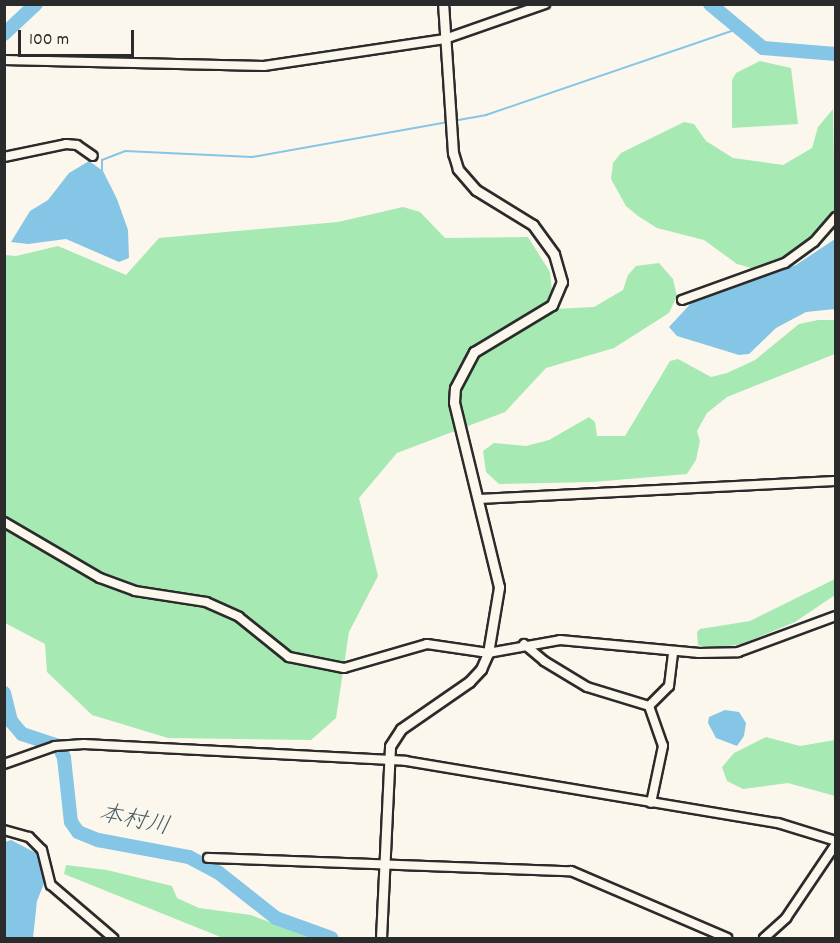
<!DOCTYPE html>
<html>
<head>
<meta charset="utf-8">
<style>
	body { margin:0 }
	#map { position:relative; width:840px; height:943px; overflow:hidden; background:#fbf7ec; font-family:Dekko,"Klee One",sans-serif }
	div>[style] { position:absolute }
	.green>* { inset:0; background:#a7e9b2 }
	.water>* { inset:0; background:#85c6e6 }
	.stream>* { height:2px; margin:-1px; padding:0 1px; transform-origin:1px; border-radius:1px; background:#85c6e6 }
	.river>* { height:14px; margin:-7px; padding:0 7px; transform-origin:7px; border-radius:7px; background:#85c6e6 }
	.roads { filter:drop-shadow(2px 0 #2b2b2b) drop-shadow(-2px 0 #2b2b2b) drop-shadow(0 2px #2b2b2b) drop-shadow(0 -2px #2b2b2b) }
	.minor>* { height:8px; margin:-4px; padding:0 4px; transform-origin:4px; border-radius:4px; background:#fbf7ec }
	.tertiary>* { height:9px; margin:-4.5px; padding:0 4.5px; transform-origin:4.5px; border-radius:4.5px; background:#fbf7ec }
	span { translate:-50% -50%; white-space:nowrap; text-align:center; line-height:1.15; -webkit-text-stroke:6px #fbf7ec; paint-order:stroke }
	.water-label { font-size:24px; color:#465a63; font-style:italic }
	.frame { position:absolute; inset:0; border:6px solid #2b2b2b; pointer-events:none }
	.scale { position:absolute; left:18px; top:30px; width:116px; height:27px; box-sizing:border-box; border:3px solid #2b2b2b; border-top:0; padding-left:8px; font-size:18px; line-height:21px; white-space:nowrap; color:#2b2b2b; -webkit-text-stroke:4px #fbf7ec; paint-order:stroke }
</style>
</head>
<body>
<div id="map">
	<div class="green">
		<i style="clip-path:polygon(760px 61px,791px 68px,798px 124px,732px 128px,732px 80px,736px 73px)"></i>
		<i style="clip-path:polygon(833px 109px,835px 227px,813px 235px,786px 257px,758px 270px,737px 264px,704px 240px,657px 228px,638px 216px,626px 206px,611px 179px,613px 163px,621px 153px,684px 122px,694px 124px,706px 141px,733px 158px,783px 165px,812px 148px,818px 127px)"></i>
		<i style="clip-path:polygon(403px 207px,420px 212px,445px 238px,528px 237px,550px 272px,554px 309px,594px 307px,623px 290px,628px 275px,636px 266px,659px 263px,673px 279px,677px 296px,669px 313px,614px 348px,546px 368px,505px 412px,397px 453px,359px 498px,378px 576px,349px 632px,336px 718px,311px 740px,168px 738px,92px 715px,47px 672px,45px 644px,5px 623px,4px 255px,16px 256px,58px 246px,126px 275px,159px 238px,338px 222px)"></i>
		<i style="clip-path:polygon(818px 320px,835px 320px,835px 354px,727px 397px,707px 413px,697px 431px,700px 441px,696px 460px,687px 474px,593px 482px,499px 484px,486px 472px,483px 451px,494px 443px,526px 446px,549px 440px,589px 417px,595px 422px,597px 436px,625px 436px,670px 361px,678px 359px,711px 377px,727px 373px,755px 360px,799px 324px)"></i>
		<i style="clip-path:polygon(835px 579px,835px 595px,795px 622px,742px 644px,709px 649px,698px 645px,697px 632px,700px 629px,750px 621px)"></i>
		<i style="clip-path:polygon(766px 737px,800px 746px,835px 740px,835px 796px,788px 783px,743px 789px,727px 781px,722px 767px,734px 753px)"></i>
		<i style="clip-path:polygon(66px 865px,107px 870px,172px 886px,177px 898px,199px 908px,251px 915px,311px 938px,223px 938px,64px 874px)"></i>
	</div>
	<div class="water">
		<i style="clip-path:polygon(89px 161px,103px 171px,117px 199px,128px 230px,129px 258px,119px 262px,66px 239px,28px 244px,11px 242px,30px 211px,48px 200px,69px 173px)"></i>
		<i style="clip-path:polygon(835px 239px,835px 309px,806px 312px,776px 328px,749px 354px,739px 355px,677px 336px,669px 327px,695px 299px,796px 265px)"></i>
		<i style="clip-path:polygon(725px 710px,739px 712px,746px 723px,744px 736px,737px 746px,716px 738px,708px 723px,709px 717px)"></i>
		<i style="clip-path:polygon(11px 840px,38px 854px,45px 881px,37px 901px,33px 938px,5px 938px,5px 842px)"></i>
	</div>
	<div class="stream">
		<i style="left:453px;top:121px;width:34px;rotate:-10deg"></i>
		<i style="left:486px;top:115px;width:268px;rotate:-18.9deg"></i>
		<i style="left:102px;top:173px;width:13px;rotate:-90deg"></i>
		<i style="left:102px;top:160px;width:25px;rotate:-21deg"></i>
		<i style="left:125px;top:151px;width:127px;rotate:2.7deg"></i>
		<i style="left:252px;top:157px;width:199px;rotate:-10.1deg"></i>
	</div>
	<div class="river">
		<i style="left:710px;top:4px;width:69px;rotate:39.7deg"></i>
		<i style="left:763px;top:48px;width:73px;rotate:4.7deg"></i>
		<i style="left:4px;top:34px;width:44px;rotate:-43.2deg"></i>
		<i style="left:4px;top:693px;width:29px;rotate:76deg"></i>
		<i style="left:11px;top:721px;width:17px;rotate:50deg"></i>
		<i style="left:22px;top:734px;width:39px;rotate:18deg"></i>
		<i style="left:59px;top:746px;width:13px;rotate:67deg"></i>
		<i style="left:64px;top:758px;width:64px;rotate:83.8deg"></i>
		<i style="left:71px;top:822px;width:12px;rotate:55deg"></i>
		<i style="left:78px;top:832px;width:22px;rotate:22deg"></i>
		<i style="left:98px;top:840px;width:93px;rotate:10.6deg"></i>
		<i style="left:189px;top:857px;width:34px;rotate:28deg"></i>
		<i style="left:219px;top:873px;width:73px;rotate:38.3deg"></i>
		<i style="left:276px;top:918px;width:59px;rotate:20deg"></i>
	</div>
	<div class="roads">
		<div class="minor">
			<i style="left:4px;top:60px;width:260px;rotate:1.3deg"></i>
			<i style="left:264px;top:66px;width:183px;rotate:-8.5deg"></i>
			<i style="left:445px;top:39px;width:106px;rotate:-19.3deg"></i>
			<i style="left:4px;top:157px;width:63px;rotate:-11.8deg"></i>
			<i style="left:66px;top:144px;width:11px;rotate:5deg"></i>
			<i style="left:77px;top:145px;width:19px;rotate:35deg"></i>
			<i style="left:682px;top:300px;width:109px;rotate:-19.8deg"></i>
			<i style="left:785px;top:263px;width:36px;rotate:-36deg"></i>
			<i style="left:814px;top:242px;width:33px;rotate:-49deg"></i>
			<i style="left:478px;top:499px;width:358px;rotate:-2.9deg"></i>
			<i style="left:4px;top:522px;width:111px;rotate:30.3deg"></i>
			<i style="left:100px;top:578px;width:37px;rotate:20deg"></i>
			<i style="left:135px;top:591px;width:72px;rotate:8.8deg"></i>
			<i style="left:206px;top:602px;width:36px;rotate:24deg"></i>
			<i style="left:239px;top:617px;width:64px;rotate:38.7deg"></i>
			<i style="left:289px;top:657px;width:56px;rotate:11.3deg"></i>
			<i style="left:344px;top:668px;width:86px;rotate:-16.1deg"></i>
			<i style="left:427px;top:644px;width:62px;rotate:8.4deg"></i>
			<i style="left:488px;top:653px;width:73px;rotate:-10.2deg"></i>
			<i style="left:560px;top:640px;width:140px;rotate:5.3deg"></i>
			<i style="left:699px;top:653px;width:39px;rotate:-1deg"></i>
			<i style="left:738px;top:652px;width:104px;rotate:-20.2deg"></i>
			<i style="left:524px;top:644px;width:26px;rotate:40deg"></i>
			<i style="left:544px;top:661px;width:50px;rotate:31.2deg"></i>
			<i style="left:587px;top:687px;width:65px;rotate:17deg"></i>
			<i style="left:649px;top:706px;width:42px;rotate:70.7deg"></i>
			<i style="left:663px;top:746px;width:58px;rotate:101.9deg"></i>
			<i style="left:649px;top:706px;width:28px;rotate:-45deg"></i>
			<i style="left:669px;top:686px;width:35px;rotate:-83deg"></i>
			<i style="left:4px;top:764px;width:54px;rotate:-19.4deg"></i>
			<i style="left:55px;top:746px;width:29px;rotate:-4deg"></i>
			<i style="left:84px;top:744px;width:322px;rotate:3deg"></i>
			<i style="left:406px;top:761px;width:377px;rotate:9.5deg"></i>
			<i style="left:778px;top:823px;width:61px;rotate:17.2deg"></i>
			<i style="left:4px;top:830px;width:26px;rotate:16deg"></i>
			<i style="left:29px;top:837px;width:18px;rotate:45deg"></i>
			<i style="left:42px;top:850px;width:36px;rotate:76deg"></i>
			<i style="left:51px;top:885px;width:82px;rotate:40.5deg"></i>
			<i style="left:208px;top:858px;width:363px;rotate:2.1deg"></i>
			<i style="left:571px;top:871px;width:170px;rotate:23.2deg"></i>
			<i style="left:764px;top:938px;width:30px;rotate:-42deg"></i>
			<i style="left:786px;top:918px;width:89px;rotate:-56deg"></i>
		</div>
		<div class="tertiary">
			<i style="left:381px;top:938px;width:192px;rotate:-87.3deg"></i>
			<i style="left:390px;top:746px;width:20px;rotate:-57deg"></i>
			<i style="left:401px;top:729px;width:83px;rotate:-34.7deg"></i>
			<i style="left:469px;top:682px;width:18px;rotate:-47deg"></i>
			<i style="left:481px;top:669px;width:17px;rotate:-66deg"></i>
			<i style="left:488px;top:653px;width:67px;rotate:-80.5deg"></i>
			<i style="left:499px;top:587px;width:190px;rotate:-103.7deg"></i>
			<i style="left:454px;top:402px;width:14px;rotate:-86deg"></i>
			<i style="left:455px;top:388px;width:41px;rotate:-62.2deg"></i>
			<i style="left:474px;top:352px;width:91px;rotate:-31.1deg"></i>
			<i style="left:552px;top:305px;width:25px;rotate:-67deg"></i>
			<i style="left:562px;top:282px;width:29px;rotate:-106deg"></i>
			<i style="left:554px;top:254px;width:36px;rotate:-126deg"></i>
			<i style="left:533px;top:225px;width:67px;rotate:-148.4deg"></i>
			<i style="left:476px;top:190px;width:28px;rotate:-131deg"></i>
			<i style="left:458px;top:169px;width:17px;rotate:-107deg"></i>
			<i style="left:453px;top:153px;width:149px;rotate:-93.8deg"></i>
		</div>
	</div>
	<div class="water-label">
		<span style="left:134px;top:822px;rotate:12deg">本村川</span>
	</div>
	<div class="frame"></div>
	<div class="scale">100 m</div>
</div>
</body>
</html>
